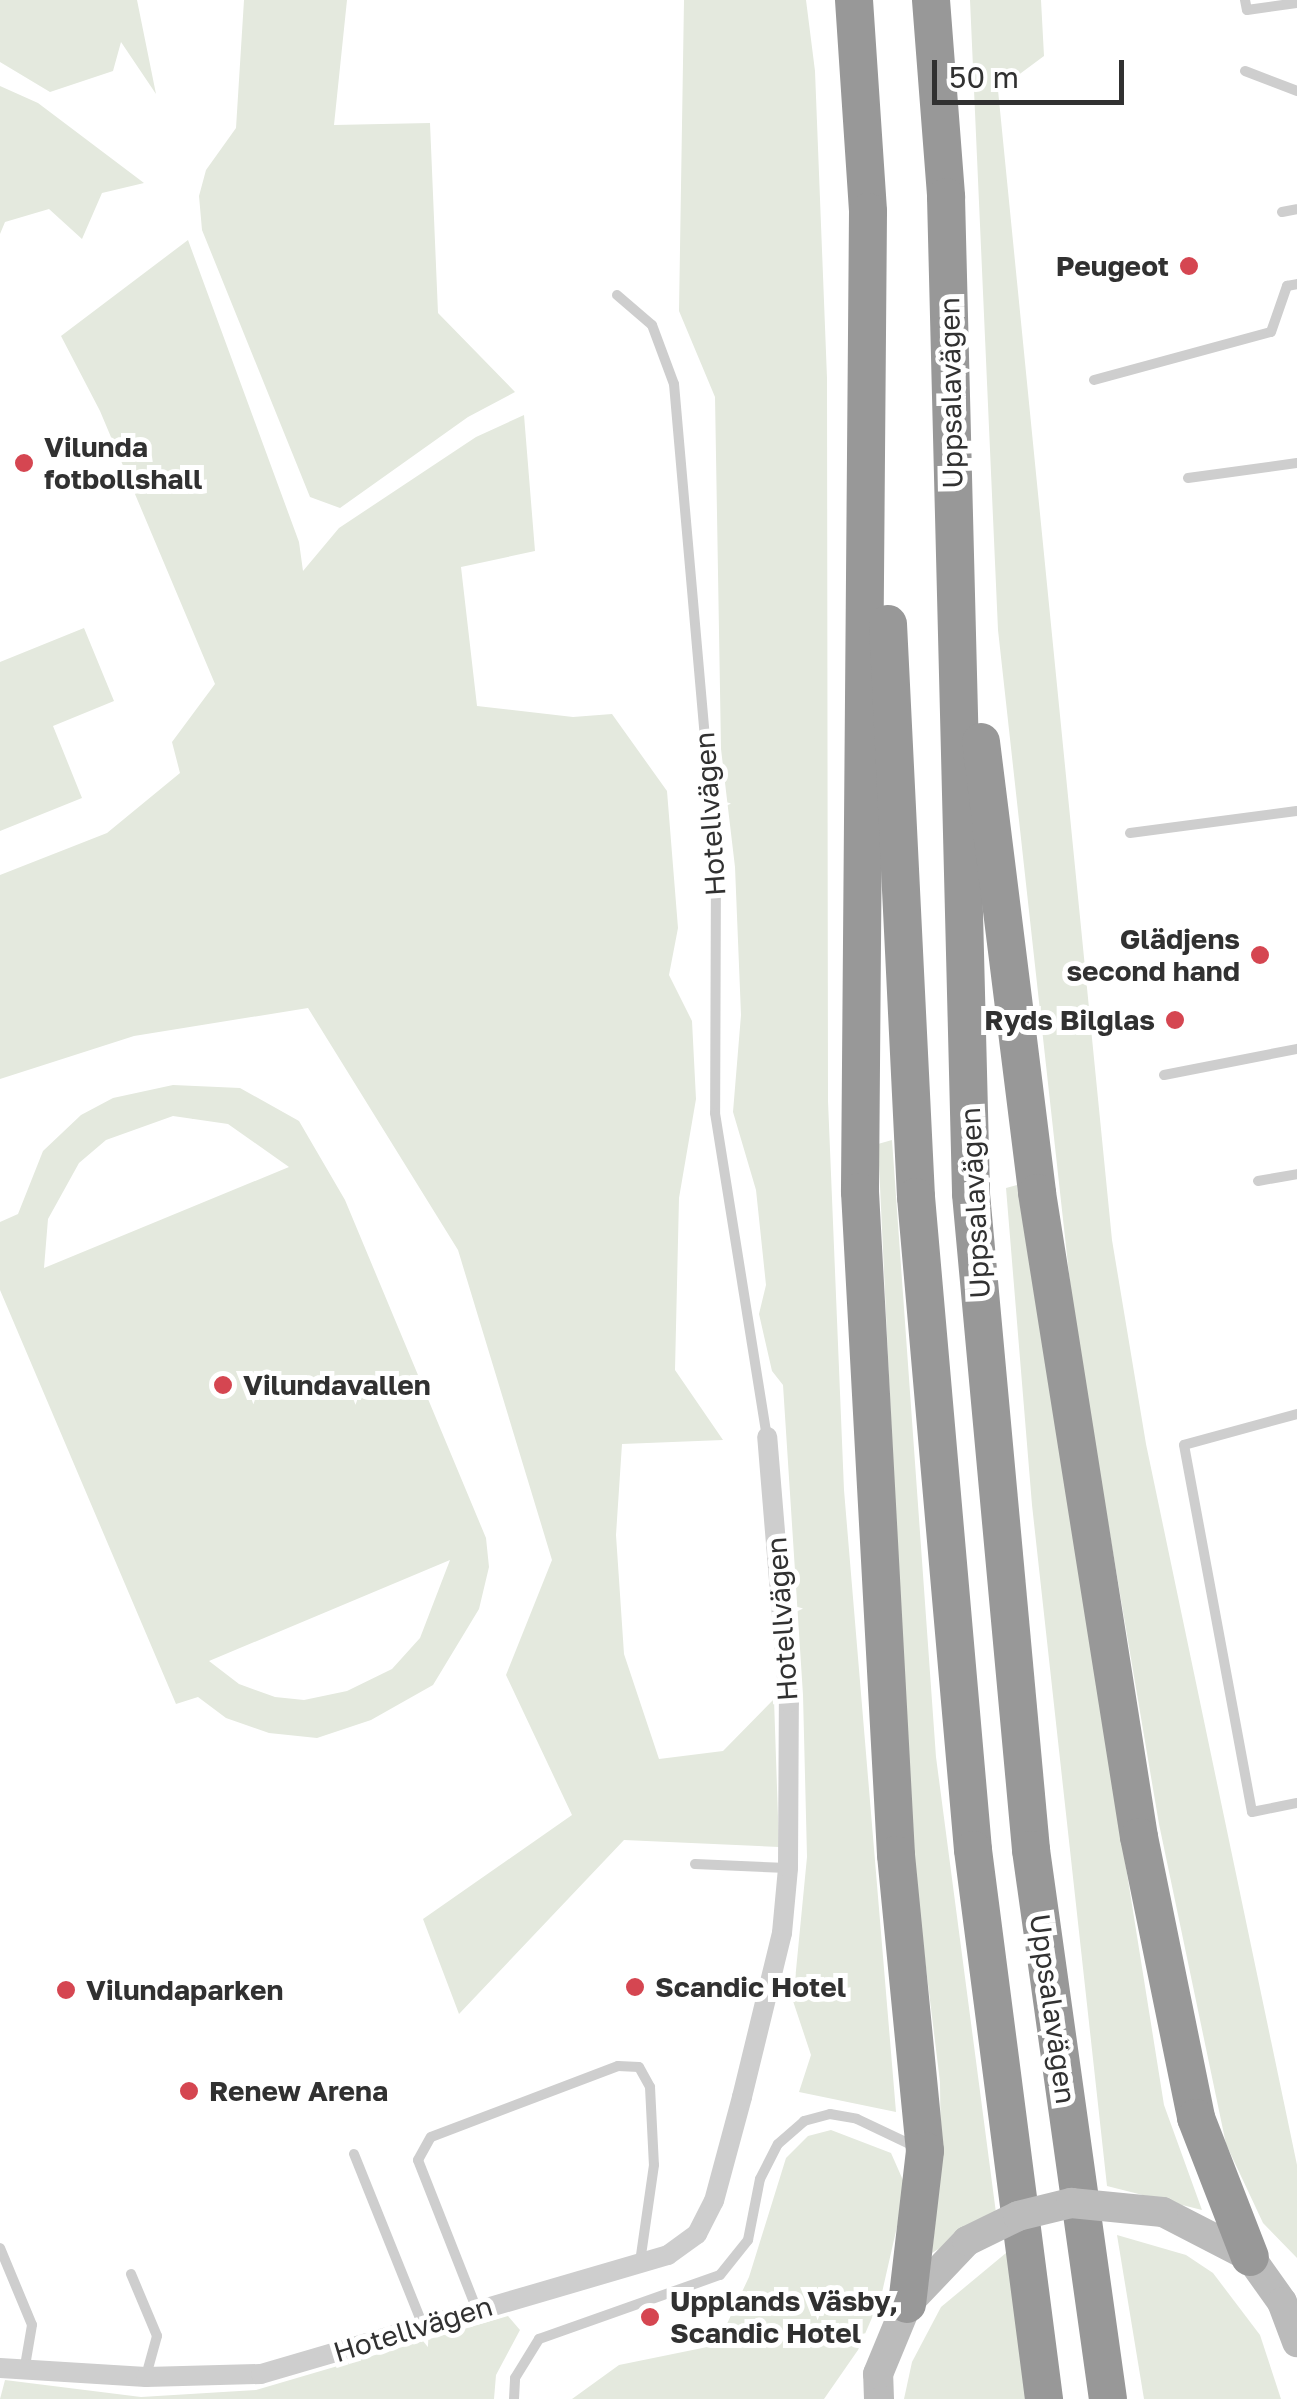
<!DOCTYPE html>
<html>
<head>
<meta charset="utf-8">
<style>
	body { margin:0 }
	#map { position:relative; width:1297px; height:2399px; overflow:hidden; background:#fff; font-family:"Golos Text",sans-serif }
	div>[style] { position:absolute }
	.green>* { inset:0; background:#e4e9de }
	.service>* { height:10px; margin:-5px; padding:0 5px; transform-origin:5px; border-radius:5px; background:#cecece }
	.minor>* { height:20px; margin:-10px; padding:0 10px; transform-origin:10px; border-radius:10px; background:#cecece }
	.secondary>* { height:30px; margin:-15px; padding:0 15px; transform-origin:15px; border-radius:15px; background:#bbb }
	.motorway>* { height:38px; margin:-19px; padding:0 19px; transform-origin:19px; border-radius:19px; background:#989898 }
	.secondary-bridge>* { height:30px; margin:-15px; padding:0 15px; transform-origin:15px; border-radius:15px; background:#bbb }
	.dots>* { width:28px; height:28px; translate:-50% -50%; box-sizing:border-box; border:5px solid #fff; border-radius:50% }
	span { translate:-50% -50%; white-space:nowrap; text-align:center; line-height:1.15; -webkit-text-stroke:10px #fff; paint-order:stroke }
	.poi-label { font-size:28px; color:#313131; font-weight:700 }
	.right { translate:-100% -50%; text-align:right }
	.left { translate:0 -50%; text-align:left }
	.street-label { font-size:28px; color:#313131 }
	.scale { position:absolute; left:932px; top:60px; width:192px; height:45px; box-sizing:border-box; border:5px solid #313131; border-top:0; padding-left:12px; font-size:30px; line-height:35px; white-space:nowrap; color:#313131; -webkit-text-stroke:8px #fff; paint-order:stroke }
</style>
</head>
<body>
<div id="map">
	<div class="green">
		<i style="clip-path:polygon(0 0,137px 0,156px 94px,121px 42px,113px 71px,50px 92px,0 62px)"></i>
		<i style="clip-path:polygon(244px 0,347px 0,334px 125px,430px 123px,438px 313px,515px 392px,468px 417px,340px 508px,310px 497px,202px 230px,199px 196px,206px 170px,236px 128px)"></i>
		<i style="clip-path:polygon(684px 0,806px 0,815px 71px,827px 378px,828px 1101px,844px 1490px,896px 2112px,799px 2092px,811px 2055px,793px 2001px,807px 1857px,803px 1695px,783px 1385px,772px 1371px,759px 1314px,766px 1285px,756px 1190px,733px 1112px,741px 1015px,735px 867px,721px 749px,715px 397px,679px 311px)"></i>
		<i style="clip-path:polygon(970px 0,1041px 0,1044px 56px,998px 90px,1112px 1240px,1146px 1444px,1297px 2165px,1297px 2258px,1263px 2223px,1226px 2144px,1159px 1824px,1075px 1328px,998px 630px)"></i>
		<i style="clip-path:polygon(0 86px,38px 103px,144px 183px,102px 193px,82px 239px,49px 209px,5px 222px,0 234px)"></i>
		<i style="clip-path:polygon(188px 240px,299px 542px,303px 571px,339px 528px,476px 437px,524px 415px,535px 551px,461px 567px,477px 706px,573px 717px,612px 714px,667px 791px,678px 928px,669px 975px,692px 1021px,696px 1099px,679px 1198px,675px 1370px,723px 1440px,622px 1444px,616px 1535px,624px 1654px,659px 1759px,723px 1751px,774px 1699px,779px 1847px,624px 1840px,459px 2014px,423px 1919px,572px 1815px,506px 1675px,552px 1560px,458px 1250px,308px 1008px,134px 1036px,0 1079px,0 875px,107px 833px,180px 773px,172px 742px,215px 684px,100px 411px,61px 336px)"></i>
		<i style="clip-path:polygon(84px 628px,114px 701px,53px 726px,82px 798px,0 831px,0 662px)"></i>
		<i style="clip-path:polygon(evenodd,173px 1085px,240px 1088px,299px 1121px,345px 1200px,486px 1538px,489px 1567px,479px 1609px,433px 1685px,371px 1720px,317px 1738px,269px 1733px,226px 1718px,198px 1697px,176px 1704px,0 1290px,0 1222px,18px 1214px,43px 1151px,81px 1115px,113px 1098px,173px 1085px,173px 1116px,228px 1124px,289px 1167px,44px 1268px,48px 1219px,79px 1163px,106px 1140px,173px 1116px,173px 1085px,450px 1560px,420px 1638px,392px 1669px,347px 1691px,304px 1700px,275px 1697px,239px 1684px,209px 1661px,450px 1560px)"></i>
		<i style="clip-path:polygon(892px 1140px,936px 1757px,996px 2213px,932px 2253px,941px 2165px,940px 2082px,911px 1845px,878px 1144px)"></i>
		<i style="clip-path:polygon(1017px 1185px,1164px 2105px,1202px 2210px,1107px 2186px,1032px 1505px,1006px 1188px)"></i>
		<i style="clip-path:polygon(831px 2130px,891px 2153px,906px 2187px,881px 2297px,858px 2350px,824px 2399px,572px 2399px,619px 2365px,717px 2345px,749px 2277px,786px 2158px,808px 2136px)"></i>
		<i style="clip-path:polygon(1117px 2235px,1186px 2255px,1213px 2273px,1260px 2335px,1281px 2399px,1144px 2399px)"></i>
		<i style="clip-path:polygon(1012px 2248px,1036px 2399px,904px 2399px,912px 2362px,941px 2307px)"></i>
		<i style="clip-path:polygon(508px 2316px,520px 2330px,496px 2375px,494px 2399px,0 2399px,5px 2380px,141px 2397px,256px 2390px)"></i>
	</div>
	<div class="service">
		<i style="left:1245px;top:0;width:10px;rotate:79deg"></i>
		<i style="left:1247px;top:10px;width:50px;rotate:-8deg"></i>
		<i style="left:1245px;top:71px;width:56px;rotate:21deg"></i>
		<i style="left:1282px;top:212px;width:15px;rotate:-11deg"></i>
		<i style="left:617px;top:295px;width:46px;rotate:40.6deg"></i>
		<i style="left:652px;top:325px;width:63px;rotate:69.6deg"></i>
		<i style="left:674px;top:384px;width:480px;rotate:85deg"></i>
		<i style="left:716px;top:862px;width:251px;rotate:90.2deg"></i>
		<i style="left:715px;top:1113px;width:328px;rotate:80.9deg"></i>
		<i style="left:1094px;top:380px;width:183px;rotate:-15.2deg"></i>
		<i style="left:1271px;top:332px;width:49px;rotate:-70.8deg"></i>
		<i style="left:1287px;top:286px;width:10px;rotate:-11deg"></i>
		<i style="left:1188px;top:478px;width:110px;rotate:-7.8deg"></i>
		<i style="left:1130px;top:833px;width:168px;rotate:-7.5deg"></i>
		<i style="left:1164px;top:1075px;width:136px;rotate:-11.1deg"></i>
		<i style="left:1258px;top:1181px;width:40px;rotate:-10deg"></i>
		<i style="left:1297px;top:1414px;width:117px;rotate:164.7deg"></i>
		<i style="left:1184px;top:1445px;width:373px;rotate:79.5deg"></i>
		<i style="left:1252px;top:1812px;width:46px;rotate:-11.3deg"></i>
		<i style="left:695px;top:1864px;width:92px;rotate:2.5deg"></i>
		<i style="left:354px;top:2154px;width:185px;rotate:68.1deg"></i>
		<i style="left:0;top:2248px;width:83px;rotate:67.4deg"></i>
		<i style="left:32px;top:2325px;width:42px;rotate:99.7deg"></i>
		<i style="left:131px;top:2274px;width:67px;rotate:67.2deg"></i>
		<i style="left:157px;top:2336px;width:41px;rotate:105.4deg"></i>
		<i style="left:477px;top:2310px;width:161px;rotate:-111.5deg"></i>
		<i style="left:418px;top:2160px;width:26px;rotate:-61deg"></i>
		<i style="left:431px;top:2137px;width:200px;rotate:-20.8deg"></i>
		<i style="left:618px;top:2066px;width:21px;rotate:3deg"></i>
		<i style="left:639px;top:2067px;width:23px;rotate:61deg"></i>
		<i style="left:650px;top:2087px;width:78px;rotate:87.1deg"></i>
		<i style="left:654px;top:2165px;width:98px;rotate:98.2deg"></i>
		<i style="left:514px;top:2399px;width:21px;rotate:-87deg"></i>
		<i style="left:515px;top:2378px;width:46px;rotate:-58.4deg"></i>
		<i style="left:539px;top:2339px;width:192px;rotate:-19.5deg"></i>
		<i style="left:720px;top:2275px;width:45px;rotate:-51.3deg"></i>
		<i style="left:748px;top:2240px;width:62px;rotate:-78.9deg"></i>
		<i style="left:760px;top:2179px;width:39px;rotate:-63deg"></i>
		<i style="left:778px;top:2144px;width:35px;rotate:-41deg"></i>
		<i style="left:804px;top:2121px;width:27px;rotate:-15deg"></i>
		<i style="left:830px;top:2114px;width:27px;rotate:10deg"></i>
		<i style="left:857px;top:2119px;width:65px;rotate:25.4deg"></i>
	</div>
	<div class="minor">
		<i style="left:0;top:2368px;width:146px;rotate:3.5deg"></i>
		<i style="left:146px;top:2377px;width:115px;rotate:-1.5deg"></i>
		<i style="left:261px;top:2374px;width:424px;rotate:-16.3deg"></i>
		<i style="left:668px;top:2255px;width:36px;rotate:-36deg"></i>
		<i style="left:697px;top:2234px;width:37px;rotate:-63deg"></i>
		<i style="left:714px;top:2201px;width:108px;rotate:-74.9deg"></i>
		<i style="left:742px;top:2097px;width:169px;rotate:-76.3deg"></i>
		<i style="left:782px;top:1933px;width:65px;rotate:-84.7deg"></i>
		<i style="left:788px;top:1868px;width:166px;rotate:-89.7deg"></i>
		<i style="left:789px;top:1702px;width:266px;rotate:-94.7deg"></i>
	</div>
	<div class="secondary">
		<i style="left:1163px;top:2212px;width:98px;rotate:27.3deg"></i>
		<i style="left:1250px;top:2257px;width:55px;rotate:54.6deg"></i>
		<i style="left:1282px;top:2302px;width:43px;rotate:69.4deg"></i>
		<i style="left:879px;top:2399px;width:25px;rotate:-92deg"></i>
		<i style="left:878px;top:2374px;width:76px;rotate:-67.5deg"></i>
		<i style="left:907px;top:2304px;width:87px;rotate:-46.4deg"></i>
	</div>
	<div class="motorway">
		<i style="left:854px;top:0;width:212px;rotate:86.2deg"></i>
		<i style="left:868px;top:212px;width:980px;rotate:90.47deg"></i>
		<i style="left:860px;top:1192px;width:664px;rotate:86.89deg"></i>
		<i style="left:896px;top:1855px;width:297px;rotate:84.4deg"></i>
		<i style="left:925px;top:2151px;width:154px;rotate:96.7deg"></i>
		<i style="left:931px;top:0;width:198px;rotate:85.6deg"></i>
		<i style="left:946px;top:197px;width:997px;rotate:88.56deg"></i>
		<i style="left:971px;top:1194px;width:659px;rotate:84.77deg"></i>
		<i style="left:1031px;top:1850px;width:554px;rotate:82.02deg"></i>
		<i style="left:888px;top:624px;width:574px;rotate:87.2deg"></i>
		<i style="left:916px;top:1197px;width:655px;rotate:85.01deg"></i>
		<i style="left:973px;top:1850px;width:554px;rotate:82.63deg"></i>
		<i style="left:981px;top:742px;width:454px;rotate:82.9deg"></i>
		<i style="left:1037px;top:1193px;width:652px;rotate:81deg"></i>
		<i style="left:1139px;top:1837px;width:287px;rotate:78.5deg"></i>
		<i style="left:1196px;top:2118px;width:149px;rotate:68.8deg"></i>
	</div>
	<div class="secondary-bridge">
		<i style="left:967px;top:2241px;width:57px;rotate:-26.1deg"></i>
		<i style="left:1018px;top:2216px;width:55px;rotate:-13.8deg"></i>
		<i style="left:1071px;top:2203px;width:92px;rotate:5.6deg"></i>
	</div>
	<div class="dots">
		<i style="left:1189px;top:266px;background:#d54651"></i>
		<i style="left:24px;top:463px;background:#d54651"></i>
		<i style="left:1260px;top:955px;background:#d54651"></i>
		<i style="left:1175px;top:1020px;background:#d54651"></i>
		<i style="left:223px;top:1385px;background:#d54651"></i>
		<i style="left:635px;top:1987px;background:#d54651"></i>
		<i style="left:66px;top:1990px;background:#d54651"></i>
		<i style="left:189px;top:2091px;background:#d54651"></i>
		<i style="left:650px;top:2317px;background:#d54651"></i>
	</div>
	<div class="poi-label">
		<span class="right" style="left:1169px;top:266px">Peugeot</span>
		<span class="left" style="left:44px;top:463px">Vilunda<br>fotbollshall</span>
		<span class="right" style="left:1240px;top:955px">Glädjens<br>second hand</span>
		<span class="right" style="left:1155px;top:1020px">Ryds Bilglas</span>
		<span class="left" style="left:243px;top:1385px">Vilundavallen</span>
		<span class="left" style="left:655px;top:1987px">Scandic Hotel</span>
		<span class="left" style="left:86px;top:1990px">Vilundaparken</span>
		<span class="left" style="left:209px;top:2091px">Renew Arena</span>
		<span class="left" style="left:670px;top:2317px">Upplands Väsby,<br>Scandic Hotel</span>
	</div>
	<div class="street-label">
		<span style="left:951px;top:393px;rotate:-91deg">Uppsalavägen</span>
		<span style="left:710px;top:814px;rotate:-94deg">Hotellvägen</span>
		<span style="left:975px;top:1203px;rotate:-93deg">Uppsalavägen</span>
		<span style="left:782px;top:1619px;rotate:-94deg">Hotellvägen</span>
		<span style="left:1053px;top:2009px;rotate:82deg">Uppsalavägen</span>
		<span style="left:413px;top:2329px;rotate:-17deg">Hotellvägen</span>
	</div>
	<div class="scale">50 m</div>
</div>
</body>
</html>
